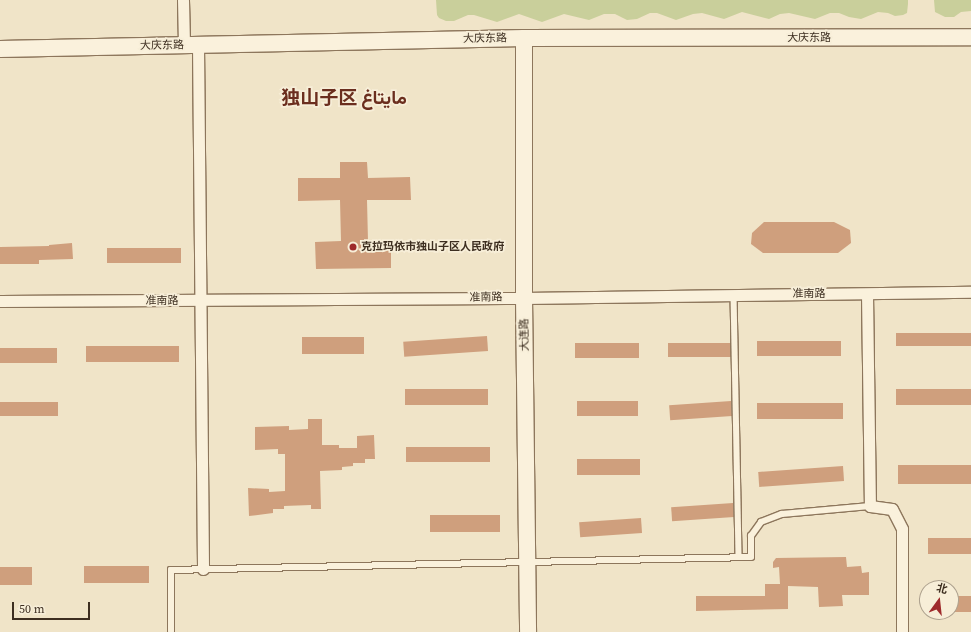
<!DOCTYPE html>
<html>
<head>
<meta charset="utf-8">
<style>
	body { margin:0 }
	#map { position:relative; width:971px; height:632px; overflow:hidden; background:#f0e4c8; font-family:"Source Serif 4",Vazirmatn,"Noto Sans SC",serif }
	div>[style] { position:absolute }
	.green>* { inset:0; background:#c9cf9b }
	.building>* { inset:0; background:#cf9f7d; transform-origin:0 0 }
	.roads { filter:drop-shadow(1px 0 #8d765c) drop-shadow(-1px 0 #8d765c) drop-shadow(0 1px #8d765c) drop-shadow(0 -1px #8d765c) }
	.lane>* { height:5.5px; margin:-2.75px; padding:0 2.75px; transform-origin:2.75px; border-radius:2.75px; background:#faf1dc }
	.street>* { height:11px; margin:-5.5px; padding:0 5.5px; transform-origin:5.5px; border-radius:5.5px; background:#faf1dc }
	.secondary>* { height:16px; margin:-8px; padding:0 8px; transform-origin:8px; border-radius:8px; background:#faf1dc }
	.dots>* { width:11px; height:11px; translate:-50% -50%; box-sizing:border-box; border:2px solid #f7eed8; border-radius:50% }
	span { translate:-50% -50%; white-space:nowrap; text-align:center; line-height:1.15; -webkit-text-stroke:3.5px #f7eed8; paint-order:stroke }
	.street-label { font-size:11px; color:#3d2e20 }
	.poi-label { font-size:11px; color:#3d2e20; font-weight:700 }
	.left { translate:0 -50%; text-align:left }
	.town-label { font-size:19px; color:#6b2e1e; font-weight:700 }
	.north { position:absolute; left:919px; top:580px; width:40px; height:40px; box-sizing:border-box; background:#f7eed8; border:1px solid #ada18e; border-radius:50%; rotate:15deg; font-size:11px; font-weight:700; line-height:16px; text-align:center; color:#3d2e20 }
	.north::after { content:''; display:block; margin:auto; width:14px; height:18px; background:#9e2a2b; clip-path:polygon(50% 0,100% 100%,50% 72%,0 100%) }
	.scale { position:absolute; left:12px; top:602px; width:78px; height:18px; box-sizing:border-box; border:2px solid #3d2e20; border-top:0; padding-left:5px; font-size:12px; line-height:14px; white-space:nowrap; color:#3d2e20; -webkit-text-stroke:3px #f7eed8; paint-order:stroke }
</style>
</head>
<body>
<div id="map">
	<div class="green">
		<i style="clip-path:polygon(436px 0,908px 0,908px 4px,907px 13px,903px 15px,895px 16px,888px 13px,878px 12px,861px 19px,849px 17px,839px 13px,830px 13px,815px 19px,789px 13px,780px 14px,769px 19px,742px 12px,724px 19px,702px 13px,693px 14px,676px 20px,657px 13px,650px 13px,637px 19px,627px 20px,615px 14px,604px 14px,589px 20px,564px 14px,542px 22px,519px 14px,497px 22px,474px 15px,468px 15px,454px 21px,446px 21px,439px 18px,437px 15px)"></i>
		<i style="clip-path:polygon(934px 0,971px 0,971px 11px,961px 12px,954px 17px,945px 17px,935px 12px)"></i>
	</div>
	<div class="building">
		<i style="clip-path:polygon(340px 162px,367px 162px,368px 178px,410px 177px,411px 200px,367px 200px,368px 241px,391px 241px,391px 268px,316px 269px,315px 242px,341px 241px,340px 200px,298px 201px,298px 178px,340px 178px)"></i>
		<i style="clip-path:polygon(764px 222px,834px 222px,850px 230px,851px 243px,838px 253px,763px 253px,751px 244px,752px 233px)"></i>
		<i style="clip-path:polygon(72px 243px,73px 259px,39px 260px,39px 264px,0 264px,0 247px,49px 246px,49px 245px)"></i>
		<i style="left:107px;top:248px;width:74px;height:15px"></i>
		<i style="left:896px;top:333px;width:75px;height:13px"></i>
		<i style="left:487px;top:336px;width:15px;height:84px;rotate:86deg"></i>
		<i style="left:364px;top:337px;width:17px;height:62px;rotate:90deg"></i>
		<i style="left:757px;top:341px;width:84px;height:15px"></i>
		<i style="left:575px;top:343px;width:64px;height:15px"></i>
		<i style="left:731px;top:343px;width:14px;height:63px;rotate:90deg"></i>
		<i style="left:179px;top:346px;width:16px;height:93px;rotate:90deg"></i>
		<i style="left:0;top:348px;width:57px;height:15px"></i>
		<i style="left:488px;top:389px;width:16px;height:83px;rotate:90deg"></i>
		<i style="left:971px;top:389px;width:16px;height:75px;rotate:90deg"></i>
		<i style="left:638px;top:401px;width:15px;height:61px;rotate:90deg"></i>
		<i style="left:731px;top:401px;width:15px;height:62px;rotate:86deg"></i>
		<i style="left:58px;top:402px;width:14px;height:58px;rotate:90deg"></i>
		<i style="left:843px;top:403px;width:16px;height:86px;rotate:90deg"></i>
		<i style="clip-path:polygon(308px 419px,322px 419px,322px 445px,339px 445px,339px 448px,357px 448px,357px 436px,374px 435px,375px 459px,365px 459px,365px 463px,353px 463px,353px 466px,342px 467px,342px 470px,320px 471px,321px 509px,311px 509px,311px 505px,284px 506px,284px 509px,273px 509px,273px 513px,249px 516px,248px 488px,269px 489px,269px 492px,285px 491px,285px 454px,278px 454px,278px 449px,255px 450px,255px 427px,289px 426px,289px 430px,308px 429px)"></i>
		<i style="left:490px;top:447px;width:15px;height:84px;rotate:90deg"></i>
		<i style="left:577px;top:459px;width:63px;height:16px"></i>
		<i style="left:898px;top:465px;width:73px;height:19px"></i>
		<i style="left:843px;top:466px;width:15px;height:85px;rotate:86deg"></i>
		<i style="left:733px;top:503px;width:14px;height:62px;rotate:86deg"></i>
		<i style="left:500px;top:515px;width:17px;height:70px;rotate:90deg"></i>
		<i style="left:641px;top:518px;width:15px;height:62px;rotate:86deg"></i>
		<i style="left:971px;top:538px;width:16px;height:43px;rotate:90deg"></i>
		<i style="clip-path:polygon(846px 557px,847px 567px,861px 566px,862px 573px,869px 572px,869px 595px,842px 595px,843px 606px,819px 607px,818px 587px,788px 586px,788px 609px,696px 611px,696px 596px,765px 596px,765px 584px,780px 584px,779px 567px,773px 568px,773px 562px,776px 558px)"></i>
		<i style="left:84px;top:566px;width:65px;height:17px"></i>
		<i style="left:0;top:567px;width:32px;height:18px"></i>
		<i style="left:951px;top:596px;width:20px;height:16px"></i>
	</div>
	<div class="roads">
		<div class="lane">
			<i style="left:734px;top:295px;width:262px;rotate:88.9deg"></i>
			<i style="left:171px;top:632px;width:62px;rotate:-90deg"></i>
			<i style="left:171px;top:570px;width:580px;rotate:-1.28deg"></i>
			<i style="left:751px;top:557px;width:21px;rotate:-90deg"></i>
			<i style="left:751px;top:536px;width:17px;rotate:-54deg"></i>
			<i style="left:761px;top:522px;width:22px;rotate:-21deg"></i>
			<i style="left:782px;top:514px;width:88px;rotate:-5.2deg"></i>
		</div>
		<div class="street">
			<i style="left:183px;top:0;width:45px;rotate:88.7deg"></i>
			<i style="left:198px;top:45px;width:524px;rotate:89.45deg"></i>
			<i style="left:867px;top:294px;width:212px;rotate:89.2deg"></i>
			<i style="left:870px;top:506px;width:22px;rotate:8deg"></i>
			<i style="left:892px;top:509px;width:22px;rotate:63deg"></i>
			<i style="left:902px;top:529px;width:103px;rotate:90deg"></i>
			<i style="left:0;top:301px;width:524px;rotate:-0.33deg"></i>
			<i style="left:524px;top:298px;width:447px;rotate:-0.8deg"></i>
		</div>
		<div class="secondary">
			<i style="left:524px;top:38px;width:260px;rotate:90deg"></i>
			<i style="left:524px;top:298px;width:334px;rotate:89.3deg"></i>
			<i style="left:0;top:49px;width:524px;rotate:-1.2deg"></i>
			<i style="left:524px;top:38px;width:447px;rotate:-0.1deg"></i>
		</div>
	</div>
	<div class="dots">
		<i style="left:353px;top:247px;background:#9e2a2b"></i>
	</div>
	<div class="street-label">
		<span style="left:809px;top:38px">大庆东路</span>
		<span style="left:485px;top:39px;rotate:-1deg">大庆东路</span>
		<span style="left:162px;top:46px;rotate:-1deg">大庆东路</span>
		<span style="left:809px;top:294px">准南路</span>
		<span style="left:486px;top:298px;rotate:-1deg">准南路</span>
		<span style="left:162px;top:301px">准南路</span>
		<span style="left:525px;top:335px;rotate:-91deg">大连路</span>
	</div>
	<div class="poi-label">
		<span class="left" style="left:361px;top:247px">克拉玛依市独山子区人民政府</span>
	</div>
	<div class="town-label">
		<span style="left:344px;top:98px">独山子区 مايتاغ</span>
	</div>
	<div class="north">北</div>
	<div class="scale">50 m</div>
</div>
</body>
</html>
